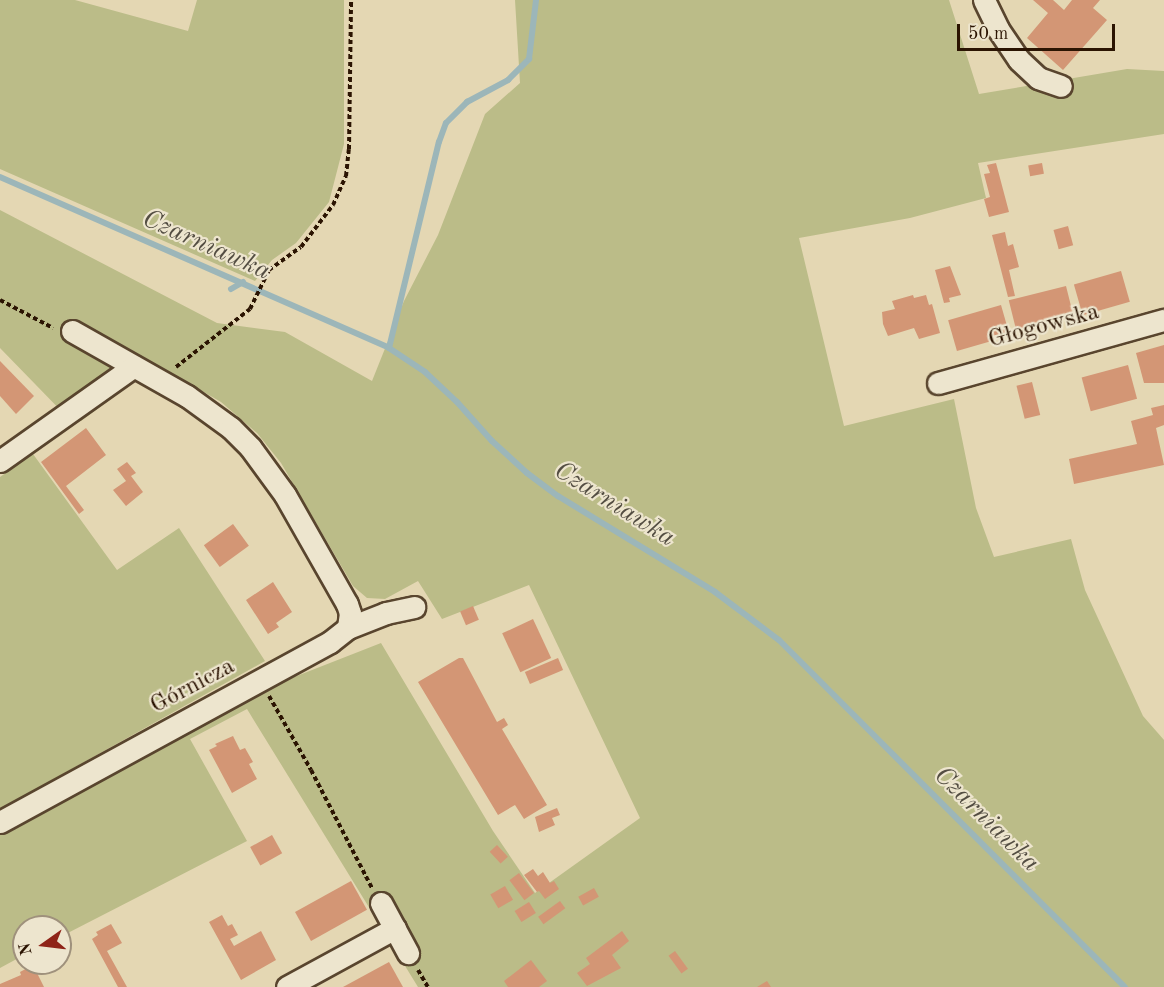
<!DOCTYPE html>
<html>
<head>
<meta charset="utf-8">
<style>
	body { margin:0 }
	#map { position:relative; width:1164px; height:987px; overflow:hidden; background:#e4d7b3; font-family:"Old Standard TT",serif }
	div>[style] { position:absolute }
	.green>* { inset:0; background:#bbbc88 }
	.stream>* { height:6px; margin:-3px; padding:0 3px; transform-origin:3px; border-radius:3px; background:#9cb6b9 }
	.building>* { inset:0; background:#d39675; transform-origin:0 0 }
	.path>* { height:4px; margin-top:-2px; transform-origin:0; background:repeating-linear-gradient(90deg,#2b1402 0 4.5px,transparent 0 7.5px) }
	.roads { filter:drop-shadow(2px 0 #59452e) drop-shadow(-2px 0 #59452e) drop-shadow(0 2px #59452e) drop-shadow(0 -2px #59452e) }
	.minor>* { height:21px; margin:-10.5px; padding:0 10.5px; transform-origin:10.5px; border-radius:10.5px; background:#ede5ce }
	span { translate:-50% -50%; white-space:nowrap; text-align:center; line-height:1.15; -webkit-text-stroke:4.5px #ede5ce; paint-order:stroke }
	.street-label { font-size:24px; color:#2b1402 }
	.water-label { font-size:26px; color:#534d42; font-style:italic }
	.north { position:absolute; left:12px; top:915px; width:60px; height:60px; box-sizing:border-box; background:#ede5ce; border:2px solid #9f917c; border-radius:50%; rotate:256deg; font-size:16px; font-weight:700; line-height:24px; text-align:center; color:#2b1402 }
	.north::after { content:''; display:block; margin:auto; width:21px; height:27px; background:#8f2418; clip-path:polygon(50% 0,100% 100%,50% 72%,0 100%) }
	.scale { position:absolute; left:957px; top:24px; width:158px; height:27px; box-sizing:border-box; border:3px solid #2b1402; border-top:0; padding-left:8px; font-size:18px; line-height:21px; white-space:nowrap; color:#2b1402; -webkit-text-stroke:4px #ede5ce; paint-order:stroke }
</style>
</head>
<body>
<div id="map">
	<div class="green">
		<i style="clip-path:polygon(0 0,75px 0,188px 31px,197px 0,344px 0,344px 144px,329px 202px,296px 243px,272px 260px,255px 281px,0 169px)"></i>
		<i style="clip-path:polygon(515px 0,949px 0,979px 94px,1127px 69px,1164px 71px,1164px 134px,978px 163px,986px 198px,910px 218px,799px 238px,844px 426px,954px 399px,976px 508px,994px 557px,1071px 539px,1085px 590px,1143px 716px,1164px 740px,1164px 987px,418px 987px,247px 709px,190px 739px,247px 841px,60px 937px,60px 927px,24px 927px,24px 955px,0 968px,0 834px,243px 697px,381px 643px,493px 831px,535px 893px,640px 818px,529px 585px,442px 619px,418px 581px,385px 599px,367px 598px,353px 586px,281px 463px,257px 433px,221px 402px,157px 365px,81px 421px,76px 417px,71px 421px,0 348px,0 210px,217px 323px,285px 332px,372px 381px,404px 301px,438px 235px,485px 114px,520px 83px)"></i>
		<i style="clip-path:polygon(33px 454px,117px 570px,179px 528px,265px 661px,0 809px,0 477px)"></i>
	</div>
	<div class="stream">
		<i style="left:0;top:177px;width:425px;rotate:23.7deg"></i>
		<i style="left:389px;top:348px;width:43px;rotate:33.7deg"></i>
		<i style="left:425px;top:372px;width:44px;rotate:43.2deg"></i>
		<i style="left:457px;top:402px;width:52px;rotate:48.1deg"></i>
		<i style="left:492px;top:441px;width:47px;rotate:42.4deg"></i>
		<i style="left:527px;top:473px;width:39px;rotate:37deg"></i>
		<i style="left:558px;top:496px;width:184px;rotate:31.4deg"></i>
		<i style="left:715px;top:592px;width:80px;rotate:36.9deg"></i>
		<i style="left:779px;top:640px;width:490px;rotate:45.1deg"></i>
		<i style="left:231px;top:289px;width:14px;rotate:-30deg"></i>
		<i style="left:389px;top:348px;width:212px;rotate:-76.4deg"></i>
		<i style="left:439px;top:142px;width:20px;rotate:-70deg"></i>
		<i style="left:446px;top:123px;width:30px;rotate:-45deg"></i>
		<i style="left:467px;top:102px;width:47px;rotate:-28.2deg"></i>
		<i style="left:508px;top:80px;width:30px;rotate:-45deg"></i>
		<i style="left:529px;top:59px;width:59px;rotate:-83.2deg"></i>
	</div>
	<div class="building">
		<i style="clip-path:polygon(1033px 0,1053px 0,1064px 10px,1072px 0,1100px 0,1093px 8px,1107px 20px,1063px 70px,1027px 38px,1048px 13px)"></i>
		<i style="clip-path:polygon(996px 163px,1009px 212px,989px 217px,984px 199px,990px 197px,984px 174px,990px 173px,987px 165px)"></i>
		<i style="left:1042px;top:163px;width:11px;height:14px;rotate:80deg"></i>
		<i style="left:1068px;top:226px;width:20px;height:15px;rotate:75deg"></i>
		<i style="clip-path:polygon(1005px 232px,1008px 246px,1013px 244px,1019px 267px,1009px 270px,1015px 296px,1008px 297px,992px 235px)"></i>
		<i style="clip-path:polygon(950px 266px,961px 295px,949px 298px,950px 302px,944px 303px,935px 270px)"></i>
		<i style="left:1121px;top:271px;width:32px;height:49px;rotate:74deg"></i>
		<i style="left:1066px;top:286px;width:32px;height:59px;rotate:76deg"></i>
		<i style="clip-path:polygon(913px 295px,914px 298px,926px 295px,929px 305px,932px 304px,940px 333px,919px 339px,914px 328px,888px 336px,883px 324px,882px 312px,895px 309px,892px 301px)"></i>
		<i style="left:1001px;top:305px;width:32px;height:55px;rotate:74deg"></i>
		<i style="clip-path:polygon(1164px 345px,1164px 383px,1144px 383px,1136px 353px)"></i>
		<i style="clip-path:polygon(0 361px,34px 396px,16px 414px,0 396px)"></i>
		<i style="left:1128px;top:365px;width:35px;height:48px;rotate:75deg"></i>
		<i style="left:1032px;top:382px;width:34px;height:16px;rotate:76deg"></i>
		<i style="clip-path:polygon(1164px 405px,1164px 425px,1156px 428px,1164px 465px,1074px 484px,1069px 459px,1137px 444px,1131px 421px,1153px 415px,1151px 408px)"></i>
		<i style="clip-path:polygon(86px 428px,106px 455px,66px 486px,84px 510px,79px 514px,41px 462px)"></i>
		<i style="clip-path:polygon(127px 462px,136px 473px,131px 476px,143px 492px,126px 506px,113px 490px,126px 481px,117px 469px)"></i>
		<i style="left:233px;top:524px;width:27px;height:36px;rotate:54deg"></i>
		<i style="clip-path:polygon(273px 582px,292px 612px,276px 623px,279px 627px,268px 634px,246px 600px)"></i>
		<i style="left:473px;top:606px;width:15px;height:14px;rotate:67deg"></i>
		<i style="left:533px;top:619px;width:43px;height:34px;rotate:65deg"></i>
		<i style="clip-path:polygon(459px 658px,463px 658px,497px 722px,504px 718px,508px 725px,502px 729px,547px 805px,524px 819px,515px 805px,498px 815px,418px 682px)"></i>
		<i style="left:558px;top:658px;width:13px;height:36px;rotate:67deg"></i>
		<i style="clip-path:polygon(233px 736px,240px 750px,245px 748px,253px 762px,249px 764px,257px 779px,232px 793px,209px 750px,217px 746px,215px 744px)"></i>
		<i style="clip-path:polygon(557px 808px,560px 815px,552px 818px,555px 825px,539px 832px,535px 817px)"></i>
		<i style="left:272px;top:835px;width:21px;height:25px;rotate:61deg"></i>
		<i style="left:497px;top:845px;width:16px;height:10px;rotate:47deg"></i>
		<i style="clip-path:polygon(533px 869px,538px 876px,543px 872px,550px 883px,554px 881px,559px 889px,545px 899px,539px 891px,537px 892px,524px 875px)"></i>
		<i style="left:519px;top:873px;width:25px;height:12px;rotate:53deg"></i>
		<i style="left:351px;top:881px;width:33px;height:64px;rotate:61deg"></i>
		<i style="left:505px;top:886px;width:16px;height:17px;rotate:60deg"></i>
		<i style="left:594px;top:888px;width:10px;height:18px;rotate:61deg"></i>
		<i style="left:560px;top:901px;width:9px;height:27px;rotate:54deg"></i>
		<i style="left:529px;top:902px;width:13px;height:17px;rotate:58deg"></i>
		<i style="clip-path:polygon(222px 915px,228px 926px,232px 924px,238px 935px,230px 939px,234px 946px,261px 931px,276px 960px,241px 980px,209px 922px)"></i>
		<i style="clip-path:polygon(111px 924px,122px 943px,107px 951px,127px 987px,118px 987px,92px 939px,98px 935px,96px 932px)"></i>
		<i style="clip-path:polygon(622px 931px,629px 941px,612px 955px,621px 968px,587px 986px,577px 973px,590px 964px,586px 958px)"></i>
		<i style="left:675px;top:951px;width:22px;height:8px;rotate:54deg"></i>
		<i style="clip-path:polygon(531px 960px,547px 981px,539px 987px,508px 987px,504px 981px)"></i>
		<i style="clip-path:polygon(389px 962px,403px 987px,343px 987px)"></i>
		<i style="clip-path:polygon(33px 965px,44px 987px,0 987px,0 984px,21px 975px,20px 972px)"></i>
		<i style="clip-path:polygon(767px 981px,771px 987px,757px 987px)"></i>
	</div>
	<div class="path">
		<i style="left:0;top:300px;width:60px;rotate:27.8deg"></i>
		<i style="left:176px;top:367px;width:94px;rotate:-38.1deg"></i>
		<i style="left:250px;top:309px;width:43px;rotate:-64deg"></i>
		<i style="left:269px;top:270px;width:39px;rotate:-36deg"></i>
		<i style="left:301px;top:247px;width:53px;rotate:-52.7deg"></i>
		<i style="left:333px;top:205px;width:32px;rotate:-66deg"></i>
		<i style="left:346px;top:176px;width:27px;rotate:-84deg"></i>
		<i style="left:349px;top:149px;width:149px;rotate:-89.2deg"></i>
		<i style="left:269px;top:696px;width:85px;rotate:60.4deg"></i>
		<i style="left:311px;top:770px;width:133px;rotate:62.7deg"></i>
		<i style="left:418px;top:970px;width:20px;rotate:60deg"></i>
	</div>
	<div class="roads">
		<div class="minor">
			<i style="left:984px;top:0;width:32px;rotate:64deg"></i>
			<i style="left:998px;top:29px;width:37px;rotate:56deg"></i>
			<i style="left:1019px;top:60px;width:26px;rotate:43deg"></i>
			<i style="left:1038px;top:78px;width:24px;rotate:19deg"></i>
			<i style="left:72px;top:331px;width:132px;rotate:29.5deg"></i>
			<i style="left:187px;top:396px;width:54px;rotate:36deg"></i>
			<i style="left:231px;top:428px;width:27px;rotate:45deg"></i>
			<i style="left:250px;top:447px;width:59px;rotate:53.9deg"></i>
			<i style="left:285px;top:495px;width:125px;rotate:60.4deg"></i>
			<i style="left:347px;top:604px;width:9px;rotate:72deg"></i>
			<i style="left:350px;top:613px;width:15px;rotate:98deg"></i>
			<i style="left:938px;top:383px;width:235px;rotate:-15.6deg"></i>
			<i style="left:0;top:461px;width:164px;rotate:-35.3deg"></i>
			<i style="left:0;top:822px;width:376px;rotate:-28.6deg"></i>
			<i style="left:330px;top:642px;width:23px;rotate:-38deg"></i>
			<i style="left:348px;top:628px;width:41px;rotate:-21.5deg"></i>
			<i style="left:386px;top:613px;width:29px;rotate:-12deg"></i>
			<i style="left:381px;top:903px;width:57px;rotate:61.6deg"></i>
			<i style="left:287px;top:987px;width:123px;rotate:-28.6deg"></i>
		</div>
	</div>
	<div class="street-label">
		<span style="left:1044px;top:327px;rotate:-15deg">Głogowska</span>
		<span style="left:193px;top:687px;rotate:-28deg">Górnicza</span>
	</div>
	<div class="water-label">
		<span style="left:206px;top:246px;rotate:24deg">Czarniawka</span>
		<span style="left:614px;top:505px;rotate:32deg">Czarniawka</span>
		<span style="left:986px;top:820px;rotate:45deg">Czarniawka</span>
	</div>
	<div class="north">N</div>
	<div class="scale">50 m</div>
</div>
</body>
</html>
